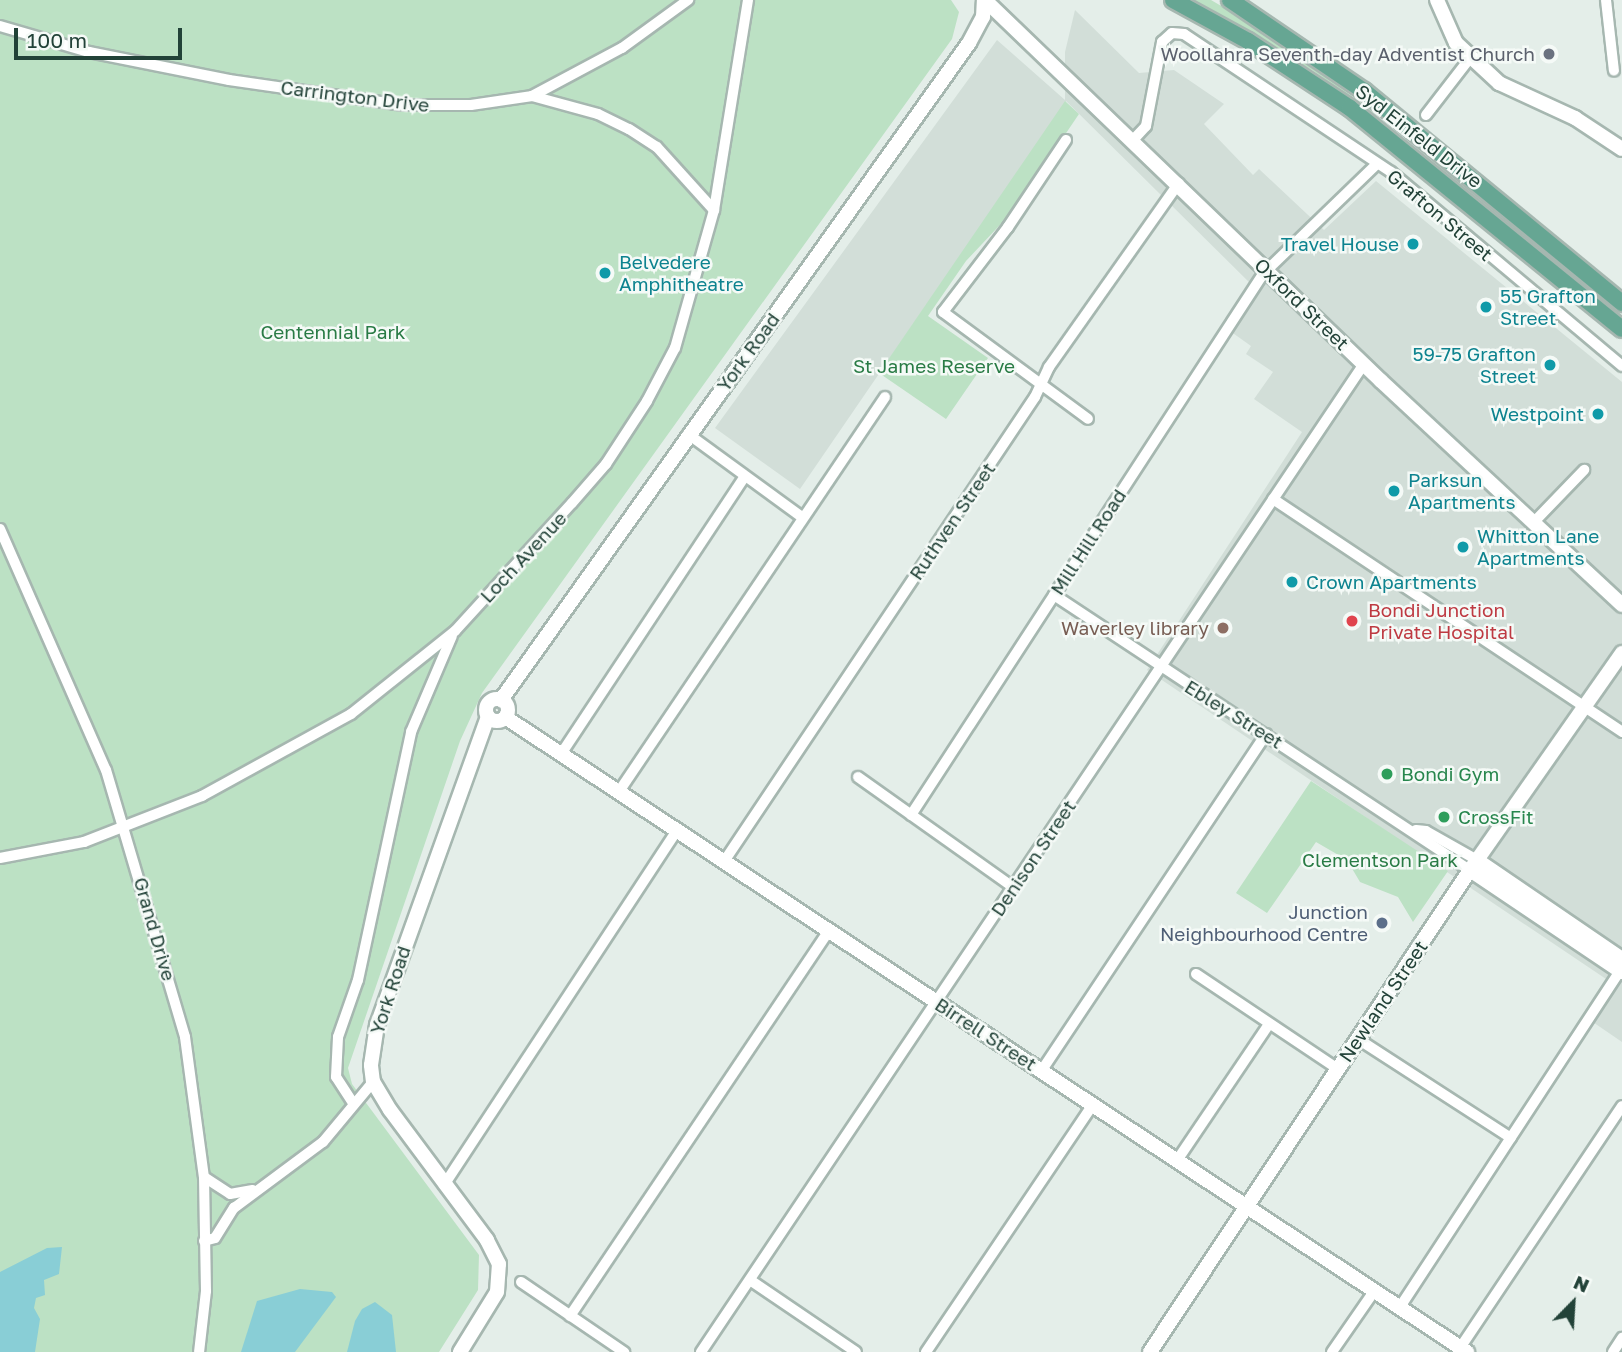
<!DOCTYPE html>
<html>
<head>
<meta charset="utf-8">
<style>
	body { margin:0 }
	#map { position:relative; width:1622px; height:1352px; overflow:hidden; background:#e4eee9; font-family:"Golos Text",sans-serif }
	div>[style] { position:absolute }
	.built>* { inset:0; background:#d2ded8 }
	.green>* { inset:0; background:#bce1c4 }
	.water>* { inset:0; background:#89ced6 }
	.roads { filter:drop-shadow(2px 0 #a6b7b0) drop-shadow(-2px 0 #a6b7b0) drop-shadow(0 2px #a6b7b0) drop-shadow(0 -2px #a6b7b0) }
	.street>* { height:10px; margin:-5px; padding:0 5px; transform-origin:5px; border-radius:5px; background:#fff }
	.secondary>* { height:14px; margin:-7px; padding:0 7px; transform-origin:7px; border-radius:7px; background:#fff }
	.secondary>.ring { margin:-7px; padding:0; box-sizing:content-box; background:none; border:14px solid #fff; border-radius:50% }
	.primary>* { height:16px; margin:-8px; padding:0 8px; transform-origin:8px; border-radius:8px; background:#66a693 }
	.dots>* { width:19px; height:19px; translate:-50% -50%; box-sizing:border-box; border:4px solid #f5faf7; border-radius:50% }
	span { translate:-50% -50%; white-space:nowrap; text-align:center; line-height:1.15; -webkit-text-stroke:5px #f5faf7; paint-order:stroke }
	.worship-label { font-size:19px; color:#5b616d }
	.right { translate:-100% -50%; text-align:right }
	.street-label { font-size:19px; color:#224238 }
	.culture-label { font-size:19px; color:#0d838f }
	.left { translate:0 -50%; text-align:left }
	.park-label { font-size:19px; color:#297b45 }
	.health-label { font-size:19px; color:#be3a42 }
	.education-label { font-size:19px; color:#785e54 }
	.leisure-label { font-size:19px; color:#27864d }
	.service-label { font-size:19px; color:#4e5e75 }
	.north { position:absolute; left:1538px; top:1268px; width:70px; height:70px; -webkit-text-stroke:5px #f5faf7; paint-order:stroke; rotate:24deg; font-size:19px; font-weight:700; line-height:28px; text-align:center; color:#224238 }
	.north::after { content:''; display:block; margin:auto; width:24px; height:32px; background:#224238; clip-path:polygon(50% 0,100% 100%,50% 72%,0 100%) }
	.scale { position:absolute; left:14px; top:28px; width:168px; height:32px; box-sizing:border-box; border:4px solid #224238; border-top:0; padding-left:9px; font-size:21px; line-height:24px; white-space:nowrap; color:#224238; -webkit-text-stroke:5px #f5faf7; paint-order:stroke }
</style>
</head>
<body>
<div id="map">
	<div class="built">
		<i style="clip-path:polygon(1075px 10px,1139px 73px,1174px 70px,1224px 104px,1204px 124px,1253px 175px,1259px 169px,1324px 230px,1376px 181px,1622px 382px,1622px 1042px,1584px 1016px,1609px 981px,1147px 670px,1302px 432px,1254px 399px,1273px 372px,1246px 354px,1251px 346px,1230px 331px,1257px 290px,1066px 101px,800px 489px,715px 428px,997px 40px,1065px 100px,1065px 52px)"></i>
	</div>
	<div class="green">
		<i style="clip-path:polygon(0 0,951px 0,959px 12px,952px 39px,482px 693px,460px 741px,348px 1068px,352px 1084px,479px 1255px,478px 1290px,439px 1352px,0 1352px)"></i>
		<i style="clip-path:polygon(1191px 0,1211px 0,1259px 28px,1398px 130px,1312px 70px)"></i>
		<i style="clip-path:polygon(1065px 101px,1079px 114px,1014px 210px,966px 261px,928px 316px,988px 358px,946px 419px,879px 373px)"></i>
		<i style="clip-path:polygon(1311px 781px,1448px 871px,1413px 922px,1398px 897px,1360px 882px,1347px 860px,1316px 842px,1267px 913px,1236px 893px)"></i>
	</div>
	<div class="water">
		<i style="clip-path:polygon(62px 1247px,59px 1274px,44px 1280px,45px 1295px,36px 1298px,34px 1308px,40px 1319px,35px 1352px,0 1352px,0 1272px,47px 1248px)"></i>
		<i style="clip-path:polygon(300px 1289px,332px 1292px,336px 1297px,295px 1352px,241px 1352px,257px 1301px)"></i>
		<i style="clip-path:polygon(375px 1302px,392px 1315px,396px 1352px,347px 1352px,355px 1321px,362px 1309px)"></i>
	</div>
	<div class="roads">
		<div class="street">
			<i style="left:1606px;top:0;width:71px;rotate:83.6deg"></i>
			<i style="left:0;top:26px;width:93px;rotate:16.3deg"></i>
			<i style="left:89px;top:52px;width:143px;rotate:11.3deg"></i>
			<i style="left:229px;top:80px;width:176px;rotate:8.2deg"></i>
			<i style="left:403px;top:105px;width:68px"></i>
			<i style="left:471px;top:105px;width:62px;rotate:-8.4deg"></i>
			<i style="left:532px;top:96px;width:102px;rotate:-28.1deg"></i>
			<i style="left:622px;top:48px;width:82px;rotate:-36deg"></i>
			<i style="left:532px;top:96px;width:68px;rotate:15.3deg"></i>
			<i style="left:598px;top:114px;width:34px;rotate:26deg"></i>
			<i style="left:629px;top:129px;width:33px;rotate:33deg"></i>
			<i style="left:657px;top:147px;width:85px;rotate:47.9deg"></i>
			<i style="left:1426px;top:115px;width:72px;rotate:-52.3deg"></i>
			<i style="left:1066px;top:140px;width:105px;rotate:123.7deg"></i>
			<i style="left:1008px;top:227px;width:107px;rotate:127.4deg"></i>
			<i style="left:943px;top:312px;width:180px;rotate:36.4deg"></i>
			<i style="left:1133px;top:140px;width:19px;rotate:-47deg"></i>
			<i style="left:1146px;top:126px;width:86px;rotate:-79.2deg"></i>
			<i style="left:1162px;top:42px;width:13px;rotate:-42deg"></i>
			<i style="left:1172px;top:33px;width:12px;rotate:5deg"></i>
			<i style="left:1184px;top:34px;width:249px;rotate:33.7deg"></i>
			<i style="left:1391px;top:172px;width:302px;rotate:40deg"></i>
			<i style="left:688px;top:434px;width:142px;rotate:36.1deg"></i>
			<i style="left:1273px;top:499px;width:420px;rotate:33.7deg"></i>
			<i style="left:1533px;top:523px;width:74px;rotate:-46.1deg"></i>
			<i style="left:0;top:529px;width:263px;rotate:66.3deg"></i>
			<i style="left:106px;top:770px;width:278px;rotate:73.5deg"></i>
			<i style="left:185px;top:1037px;width:141px;rotate:82.3deg"></i>
			<i style="left:204px;top:1177px;width:114px;rotate:89deg"></i>
			<i style="left:206px;top:1291px;width:61px;rotate:96.5deg"></i>
			<i style="left:1054px;top:595px;width:499px;rotate:33.5deg"></i>
			<i style="left:561px;top:754px;width:333px;rotate:-56.5deg"></i>
			<i style="left:858px;top:777px;width:191px;rotate:35.4deg"></i>
			<i style="left:620px;top:790px;width:474px;rotate:-56deg"></i>
			<i style="left:911px;top:815px;width:645px;rotate:-56.95deg"></i>
			<i style="left:1263px;top:274px;width:157px;rotate:-44deg"></i>
			<i style="left:1416px;top:830px;width:10px;rotate:6deg"></i>
			<i style="left:1426px;top:831px;width:59px;rotate:29.6deg"></i>
			<i style="left:0;top:858px;width:86px;rotate:-10.8deg"></i>
			<i style="left:84px;top:842px;width:127px;rotate:-21.3deg"></i>
			<i style="left:202px;top:796px;width:170px;rotate:-28.8deg"></i>
			<i style="left:351px;top:714px;width:133px;rotate:-38.6deg"></i>
			<i style="left:455px;top:631px;width:173px;rotate:-47.6deg"></i>
			<i style="left:572px;top:503px;width:52px;rotate:-48.9deg"></i>
			<i style="left:606px;top:464px;width:75px;rotate:-56.9deg"></i>
			<i style="left:647px;top:401px;width:60px;rotate:-62.2deg"></i>
			<i style="left:675px;top:348px;width:143px;rotate:-74.2deg"></i>
			<i style="left:714px;top:210px;width:213px;rotate:-80.8deg"></i>
			<i style="left:725px;top:860px;width:557px;rotate:-56.2deg"></i>
			<i style="left:1035px;top:397px;width:33px;rotate:-65deg"></i>
			<i style="left:1049px;top:367px;width:225px;rotate:-54.8deg"></i>
			<i style="left:1196px;top:974px;width:171px;rotate:33.8deg"></i>
			<i style="left:1358px;top:1039px;width:182px;rotate:32.9deg"></i>
			<i style="left:1042px;top:1070px;width:404px;rotate:-56.3deg"></i>
			<i style="left:353px;top:1103px;width:31px;rotate:-123deg"></i>
			<i style="left:336px;top:1077px;width:40px;rotate:-87.1deg"></i>
			<i style="left:338px;top:1037px;width:60px;rotate:-70.7deg"></i>
			<i style="left:358px;top:980px;width:254px;rotate:-77.9deg"></i>
			<i style="left:411px;top:732px;width:104px;rotate:-66.9deg"></i>
			<i style="left:1178px;top:1159px;width:163px;rotate:-56deg"></i>
			<i style="left:204px;top:1177px;width:31px;rotate:33deg"></i>
			<i style="left:230px;top:1194px;width:23px;rotate:-10deg"></i>
			<i style="left:444px;top:1185px;width:426px;rotate:-56.7deg"></i>
			<i style="left:204px;top:1241px;width:11px;rotate:-15deg"></i>
			<i style="left:215px;top:1238px;width:36px;rotate:-58deg"></i>
			<i style="left:234px;top:1208px;width:111px;rotate:-36.6deg"></i>
			<i style="left:323px;top:1142px;width:78px;rotate:-50.2deg"></i>
			<i style="left:750px;top:1280px;width:128px;rotate:34.2deg"></i>
			<i style="left:521px;top:1282px;width:125px;rotate:34.2deg"></i>
			<i style="left:1400px;top:1307px;width:402px;rotate:-56.8deg"></i>
			<i style="left:570px;top:1316px;width:465px;rotate:-56.1deg"></i>
			<i style="left:1460px;top:1348px;width:291px;rotate:-56.2deg"></i>
			<i style="left:701px;top:1352px;width:1190px;rotate:-56.14deg"></i>
			<i style="left:926px;top:1352px;width:299px;rotate:-56deg"></i>
			<i style="left:1332px;top:1352px;width:75px;rotate:-55.3deg"></i>
			<i style="left:1613px;top:1352px;width:17px;rotate:-57deg"></i>
		</div>
		<div class="secondary">
			<i style="left:985px;top:0;width:550px;rotate:43.89deg"></i>
			<i style="left:1381px;top:381px;width:329px;rotate:42.9deg"></i>
			<i style="left:1437px;top:0;width:47px;rotate:66.2deg"></i>
			<i style="left:1456px;top:43px;width:59px;rotate:42.9deg"></i>
			<i style="left:1499px;top:83px;width:84px;rotate:24.7deg"></i>
			<i style="left:1575px;top:118px;width:56px;rotate:33.4deg"></i>
			<i class="ring" style="left:486px;top:699px;width:8px;height:8px"></i>
			<i style="left:501px;top:700px;width:807px;rotate:-54.54deg"></i>
			<i style="left:969px;top:43px;width:30px;rotate:-62deg"></i>
			<i style="left:983px;top:17px;width:17px;rotate:-87deg"></i>
			<i style="left:505px;top:717px;width:1153px;rotate:33.43deg"></i>
			<i style="left:1477px;top:860px;width:176px;rotate:34.3deg"></i>
			<i style="left:1470px;top:870px;width:183px;rotate:33.9deg"></i>
			<i style="left:460px;top:1352px;width:70px;rotate:-58.3deg"></i>
			<i style="left:497px;top:1292px;width:28px;rotate:-86deg"></i>
			<i style="left:499px;top:1264px;width:27px;rotate:-117deg"></i>
			<i style="left:487px;top:1240px;width:162px;rotate:-126.7deg"></i>
			<i style="left:390px;top:1110px;width:33px;rotate:-121deg"></i>
			<i style="left:373px;top:1082px;width:17px;rotate:-97deg"></i>
			<i style="left:371px;top:1065px;width:40px;rotate:-81.5deg"></i>
			<i style="left:377px;top:1025px;width:328px;rotate:-70.2deg"></i>
			<i style="left:1150px;top:1352px;width:579px;rotate:-56.42deg"></i>
			<i style="left:1470px;top:870px;width:265px;rotate:-55deg"></i>
		</div>
		<div class="primary">
			<i style="left:1173px;top:0;width:85px;rotate:28.7deg"></i>
			<i style="left:1248px;top:41px;width:122px;rotate:33.3deg"></i>
			<i style="left:1350px;top:108px;width:350px;rotate:39.1deg"></i>
			<i style="left:1230px;top:0;width:162px;rotate:34.2deg"></i>
			<i style="left:1364px;top:91px;width:334px;rotate:39.4deg"></i>
		</div>
	</div>
	<div class="dots">
		<i style="left:1549px;top:54px;background:#6b7280"></i>
		<i style="left:1413px;top:244px;background:#0f9aa8"></i>
		<i style="left:605px;top:273px;background:#0f9aa8"></i>
		<i style="left:1486px;top:307px;background:#0f9aa8"></i>
		<i style="left:1550px;top:365px;background:#0f9aa8"></i>
		<i style="left:1598px;top:414px;background:#0f9aa8"></i>
		<i style="left:1394px;top:491px;background:#0f9aa8"></i>
		<i style="left:1463px;top:547px;background:#0f9aa8"></i>
		<i style="left:1292px;top:582px;background:#0f9aa8"></i>
		<i style="left:1352px;top:621px;background:#e0444e"></i>
		<i style="left:1223px;top:628px;background:#8d6e63"></i>
		<i style="left:1387px;top:774px;background:#2e9e5b"></i>
		<i style="left:1444px;top:817px;background:#2e9e5b"></i>
		<i style="left:1382px;top:923px;background:#5c6f8a"></i>
	</div>
	<div class="worship-label">
		<span class="right" style="left:1535px;top:54px">Woollahra Seventh-day Adventist Church</span>
	</div>
	<div class="street-label">
		<span style="left:355px;top:96px;rotate:7deg">Carrington Drive</span>
		<span style="left:1419px;top:136px;rotate:38deg">Syd Einfeld Drive</span>
		<span style="left:1440px;top:215px;rotate:40deg">Grafton Street</span>
		<span style="left:1302px;top:304px;rotate:44deg">Oxford Street</span>
		<span style="left:748px;top:352px;rotate:-54deg">York Road</span>
		<span style="left:952px;top:521px;rotate:-56deg">Ruthven Street</span>
		<span style="left:1088px;top:542px;rotate:-57deg">Mill Hill Road</span>
		<span style="left:523px;top:557px;rotate:-47deg">Loch Avenue</span>
		<span style="left:1234px;top:714px;rotate:32deg">Ebley Street</span>
		<span style="left:1033px;top:858px;rotate:-56deg">Denison Street</span>
		<span style="left:155px;top:929px;rotate:74deg">Grand Drive</span>
		<span style="left:390px;top:990px;rotate:-72deg">York Road</span>
		<span style="left:1383px;top:1001px;rotate:-56deg">Newland Street</span>
		<span style="left:986px;top:1034px;rotate:33deg">Birrell Street</span>
	</div>
	<div class="culture-label">
		<span class="right" style="left:1399px;top:244px">Travel House</span>
		<span class="left" style="left:619px;top:273px">Belvedere<br>Amphitheatre</span>
		<span class="left" style="left:1500px;top:307px">55 Grafton<br>Street</span>
		<span class="right" style="left:1536px;top:365px">59-75 Grafton<br>Street</span>
		<span class="right" style="left:1584px;top:414px">Westpoint</span>
		<span class="left" style="left:1408px;top:491px">Parksun<br>Apartments</span>
		<span class="left" style="left:1477px;top:547px">Whitton Lane<br>Apartments</span>
		<span class="left" style="left:1306px;top:582px">Crown Apartments</span>
	</div>
	<div class="park-label">
		<span style="left:333px;top:332px">Centennial Park</span>
		<span style="left:934px;top:366px">St James Reserve</span>
		<span style="left:1380px;top:860px">Clementson Park</span>
	</div>
	<div class="health-label">
		<span class="left" style="left:1368px;top:621px">Bondi Junction<br>Private Hospital</span>
	</div>
	<div class="education-label">
		<span class="right" style="left:1209px;top:628px">Waverley library</span>
	</div>
	<div class="leisure-label">
		<span class="left" style="left:1401px;top:774px">Bondi Gym</span>
		<span class="left" style="left:1458px;top:817px">CrossFit</span>
	</div>
	<div class="service-label">
		<span class="right" style="left:1368px;top:923px">Junction<br>Neighbourhood Centre</span>
	</div>
	<div class="north">N</div>
	<div class="scale">100 m</div>
</div>
</body>
</html>
